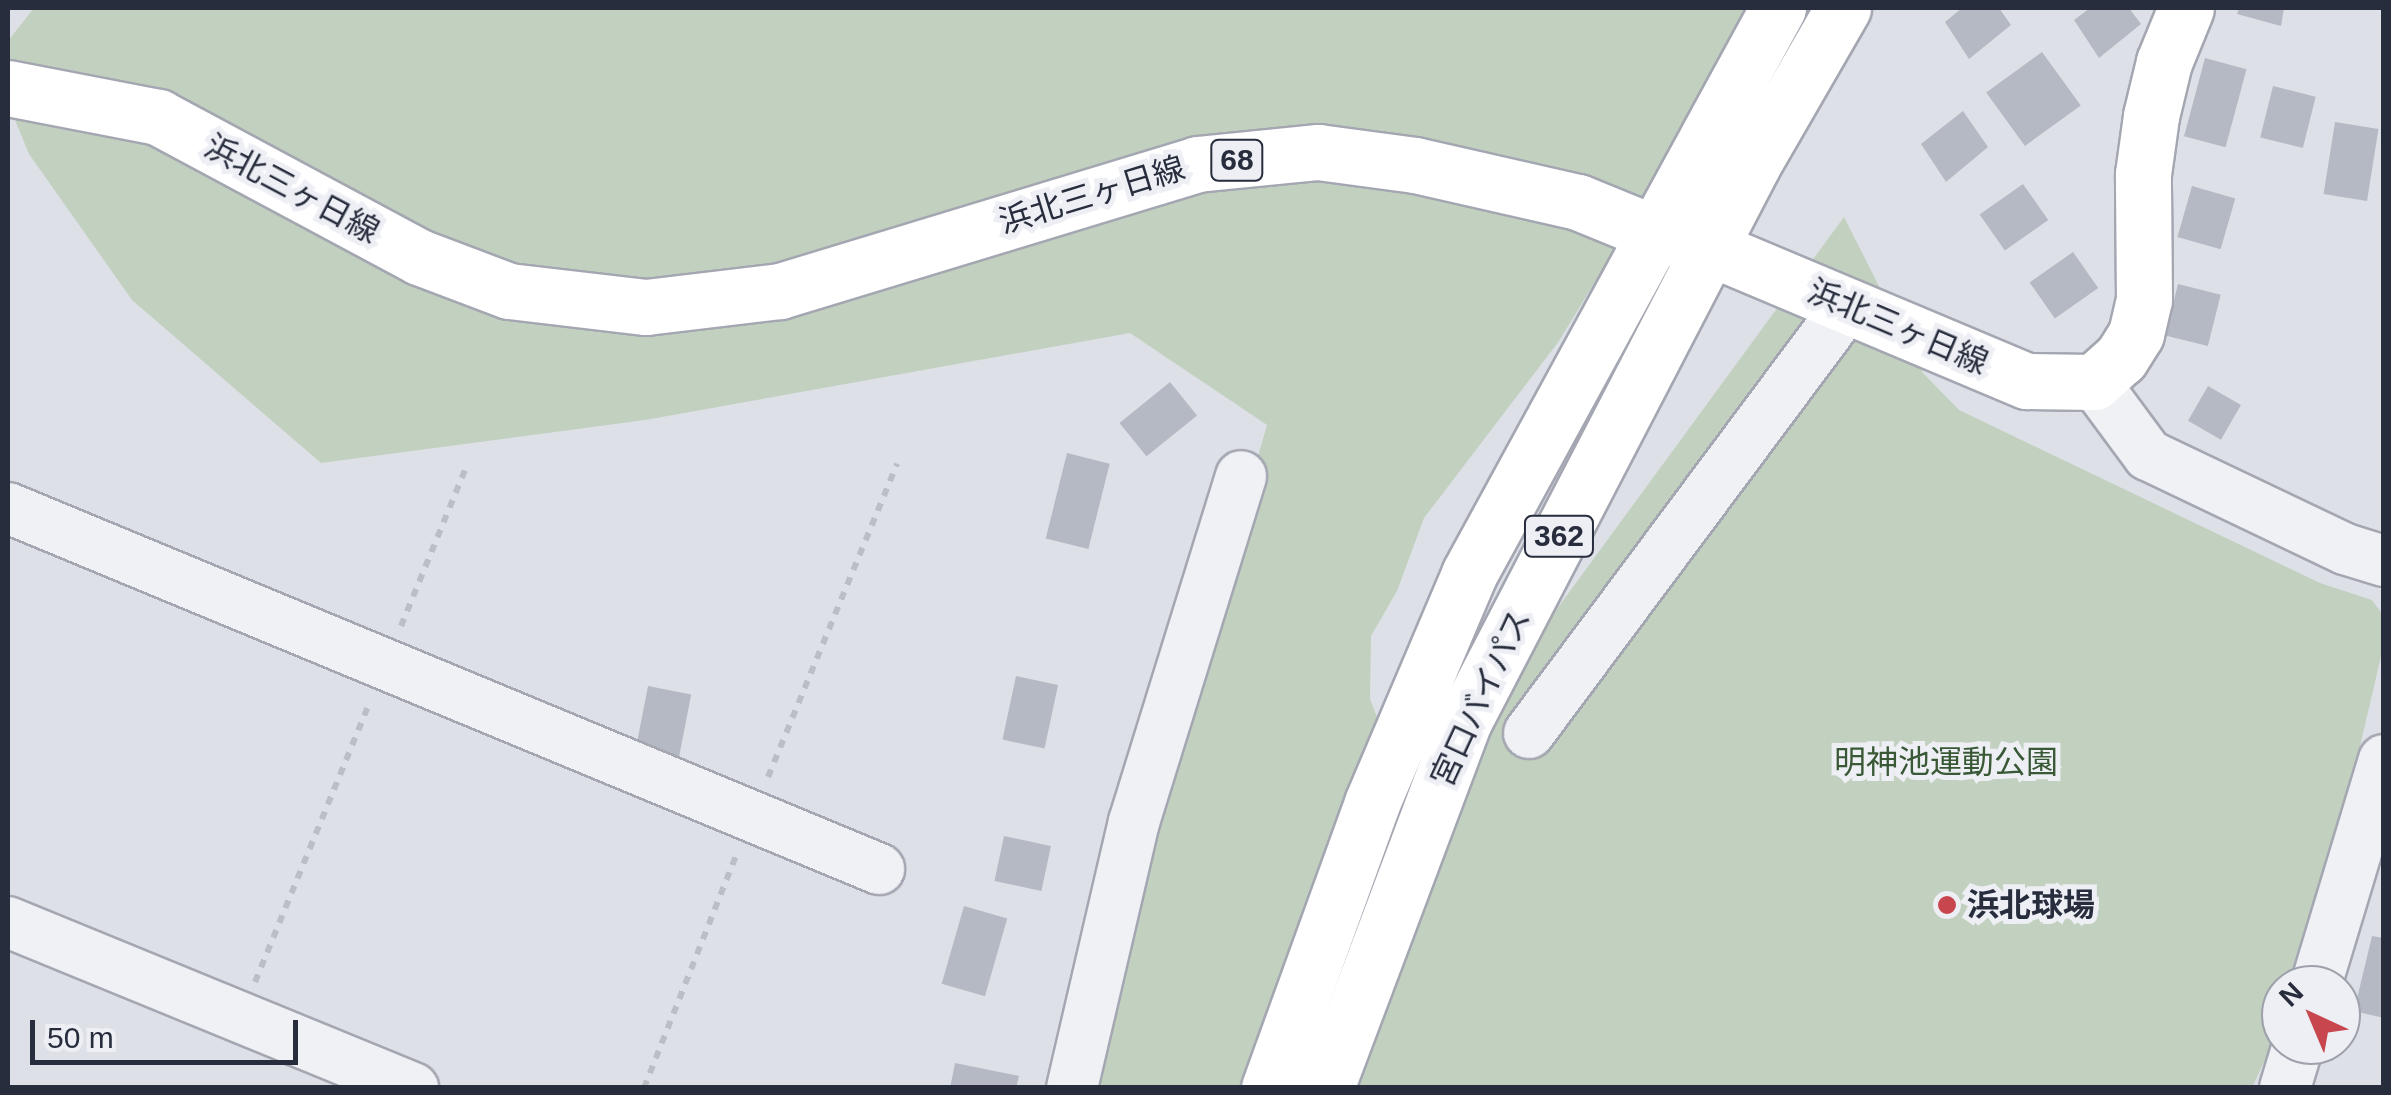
<!DOCTYPE html>
<html>
<head>
<meta charset="utf-8">
<style>
	body { margin:0 }
	#map { position:relative; width:2391px; height:1095px; overflow:hidden; background:#dee0e7; font-family:Helvetica,"Noto Sans JP",sans-serif }
	div>[style] { position:absolute }
	.green>* { inset:0; background:#c2d0bf }
	.building>* { inset:0; background:#b5b9c3; transform-origin:0 0 }
	.path>* { height:6px; margin-top:-3px; transform-origin:0; background:repeating-linear-gradient(90deg,#bcbec5 0 8px,transparent 0 16px) }
	.roads { filter:drop-shadow(2px 0 #a4a7b1) drop-shadow(-2px 0 #a4a7b1) drop-shadow(0 2px #a4a7b1) drop-shadow(0 -2px #a4a7b1) }
	.minor>* { height:50px; margin:-25px; padding:0 25px; transform-origin:25px; border-radius:25px; background:#f0f1f5 }
	.major>* { height:55px; margin:-27.5px; padding:0 27.5px; transform-origin:27.5px; border-radius:27.5px; background:#fff }
	.highway>* { height:55px; margin:-27.5px; padding:0 27.5px; transform-origin:27.5px; border-radius:27.5px; background:#fff }
	.dots>* { width:28px; height:28px; translate:-50% -50%; box-sizing:border-box; border:5px solid #edeff4; border-radius:50% }
	span { translate:-50% -50%; white-space:nowrap; text-align:center; line-height:1.15; -webkit-text-stroke:10px #edeff4; paint-order:stroke }
	.shield-label span { padding:2px 8px; background:#edeff4; border:2px solid; border-radius:8px; -webkit-text-stroke-width:0 }
	.shield-label { font-size:30px; color:#282d3d; font-weight:700 }
	.street-label { font-size:32px; color:#282d3d }
	.park-label { font-size:32px; color:#395835 }
	.poi-label { font-size:32px; color:#282d3d; font-weight:700 }
	.left { translate:0 -50%; text-align:left }
	.frame { position:absolute; inset:0; border:10px solid #282d3d; pointer-events:none }
	.north { position:absolute; left:2261px; top:965px; width:100px; height:100px; box-sizing:border-box; background:#edeff4; border:2px solid #9ea1ab; border-radius:50%; rotate:316deg; font-size:28px; font-weight:700; line-height:40px; text-align:center; color:#282d3d }
	.north::after { content:''; display:block; margin:auto; width:35px; height:45px; background:#c8464e; clip-path:polygon(50% 0,100% 100%,50% 72%,0 100%) }
	.scale { position:absolute; left:30px; top:1020px; width:268px; height:45px; box-sizing:border-box; border:5px solid #282d3d; border-top:0; padding-left:12px; font-size:30px; line-height:35px; white-space:nowrap; color:#282d3d; -webkit-text-stroke:8px #edeff4; paint-order:stroke }
</style>
</head>
<body>
<div id="map">
	<div class="green">
		<i style="clip-path:polygon(34px 8px,1749px 8px,1679px 144px,1559px 341px,1424px 518px,1397px 591px,1371px 636px,1370px 699px,1394px 762px,1325px 879px,1529px 647px,1844px 217px,1923px 373px,1959px 410px,2320px 583px,2372px 600px,2383px 615px,2383px 648px,2304px 985px,2281px 985px,2281px 1042px,2267px 1055px,2252px 1088px,1076px 1087px,1267px 425px,1130px 333px,645px 420px,321px 463px,132px 300px,29px 154px,8px 103px,8px 41px)"></i>
	</div>
	<div class="building">
		<i style="clip-path:polygon(1962px 8px,1999px 8px,2011px 25px,1969px 59px,1945px 22px)"></i>
		<i style="clip-path:polygon(2090px 8px,2129px 8px,2141px 24px,2099px 58px,2074px 20px)"></i>
		<i style="clip-path:polygon(2239px 8px,2284px 8px,2281px 26px,2237px 14px)"></i>
		<i style="left:2042px;top:52px;width:66px;height:69px;rotate:54deg"></i>
		<i style="left:2205px;top:58px;width:43px;height:81px;rotate:15deg"></i>
		<i style="left:2273px;top:86px;width:44px;height:53px;rotate:14deg"></i>
		<i style="clip-path:polygon(1963px 111px,1988px 147px,1946px 182px,1921px 144px)"></i>
		<i style="left:2335px;top:122px;width:44px;height:73px;rotate:9deg"></i>
		<i style="left:2023px;top:184px;width:44px;height:53px;rotate:55deg"></i>
		<i style="left:2192px;top:186px;width:45px;height:53px;rotate:16deg"></i>
		<i style="left:2073px;top:252px;width:44px;height:53px;rotate:55deg"></i>
		<i style="left:2178px;top:284px;width:44px;height:53px;rotate:14deg"></i>
		<i style="left:1170px;top:382px;width:43px;height:65px;rotate:51deg"></i>
		<i style="left:2208px;top:386px;width:38px;height:40px;rotate:30deg"></i>
		<i style="left:1067px;top:453px;width:44px;height:88px;rotate:14deg"></i>
		<i style="left:1016px;top:676px;width:43px;height:65px;rotate:12deg"></i>
		<i style="left:648px;top:686px;width:44px;height:64px;rotate:11deg"></i>
		<i style="left:1004px;top:836px;width:48px;height:46px;rotate:12deg"></i>
		<i style="left:964px;top:906px;width:45px;height:81px;rotate:16deg"></i>
		<i style="clip-path:polygon(2372px 936px,2384px 938px,2384px 1018px,2354px 1011px)"></i>
		<i style="clip-path:polygon(955px 1063px,1019px 1076px,1016px 1088px,950px 1088px)"></i>
	</div>
	<div class="path">
		<i style="left:401px;top:626px;width:169px;rotate:-67.7deg"></i>
		<i style="left:768px;top:777px;width:339px;rotate:-67.6deg"></i>
		<i style="left:255px;top:982px;width:303px;rotate:-67.7deg"></i>
		<i style="left:644px;top:1088px;width:253px;rotate:-68.4deg"></i>
	</div>
	<div class="roads">
		<div class="minor">
			<i style="left:2094px;top:382px;width:91px;rotate:53.5deg"></i>
			<i style="left:2148px;top:455px;width:218px;rotate:25.5deg"></i>
			<i style="left:2345px;top:549px;width:41px;rotate:17.1deg"></i>
			<i style="left:8px;top:508px;width:943px;rotate:22.51deg"></i>
			<i style="left:1529px;top:733px;width:534px;rotate:-53.3deg"></i>
			<i style="left:8px;top:922px;width:438px;rotate:22.3deg"></i>
			<i style="left:2316px;top:985px;width:235px;rotate:-73.2deg"></i>
			<i style="left:1072px;top:1088px;width:273px;rotate:-76.9deg"></i>
			<i style="left:1134px;top:822px;width:362px;rotate:-72.8deg"></i>
			<i style="left:2285px;top:1088px;width:45px;rotate:-73.2deg"></i>
		</div>
		<div class="major">
			<i style="left:8px;top:88px;width:153px;rotate:10.9deg"></i>
			<i style="left:158px;top:117px;width:296px;rotate:28.2deg"></i>
			<i style="left:419px;top:257px;width:96px;rotate:20.7deg"></i>
			<i style="left:509px;top:291px;width:138px;rotate:6.7deg"></i>
			<i style="left:646px;top:307px;width:135px;rotate:-6.8deg"></i>
			<i style="left:780px;top:291px;width:436px;rotate:-16.9deg"></i>
			<i style="left:1197px;top:164px;width:122px;rotate:-5.7deg"></i>
			<i style="left:1318px;top:152px;width:98px;rotate:7.6deg"></i>
			<i style="left:1415px;top:165px;width:167px;rotate:12.8deg"></i>
			<i style="left:1578px;top:202px;width:82px;rotate:22.2deg"></i>
			<i style="left:1654px;top:233px;width:58px;rotate:15deg"></i>
			<i style="left:1710px;top:248px;width:344px;rotate:22.8deg"></i>
			<i style="left:2027px;top:381px;width:67px;rotate:0.9deg"></i>
			<i style="left:2094px;top:382px;width:36px;rotate:-42deg"></i>
			<i style="left:2121px;top:358px;width:28px;rotate:-58deg"></i>
			<i style="left:2136px;top:334px;width:35px;rotate:-77deg"></i>
			<i style="left:2144px;top:300px;width:126px;rotate:-90.5deg"></i>
			<i style="left:2143px;top:174px;width:59px;rotate:-82.1deg"></i>
			<i style="left:2151px;top:116px;width:56px;rotate:-76.5deg"></i>
			<i style="left:2164px;top:62px;width:58px;rotate:-67.8deg"></i>
		</div>
		<div class="highway">
			<i style="left:1269px;top:1088px;width:303px;rotate:-70.1deg"></i>
			<i style="left:1372px;top:803px;width:249px;rotate:-67deg"></i>
			<i style="left:1469px;top:574px;width:645px;rotate:-61.37deg"></i>
			<i style="left:1326px;top:1088px;width:394px;rotate:-69.4deg"></i>
			<i style="left:1465px;top:719px;width:625px;rotate:-62.57deg"></i>
			<i style="left:1753px;top:164px;width:180px;rotate:-60deg"></i>
		</div>
	</div>
	<div class="dots">
		<i style="left:1947px;top:905px;background:#c8464e"></i>
	</div>
	<div class="shield-label">
		<span style="left:1237px;top:160px">68</span>
		<span style="left:1559px;top:536px">362</span>
	</div>
	<div class="street-label">
		<span style="left:292px;top:189px;rotate:28deg">浜北三ヶ日線</span>
		<span style="left:1092px;top:195px;rotate:-17deg">浜北三ヶ日線</span>
		<span style="left:1898px;top:327px;rotate:23deg">浜北三ヶ日線</span>
		<span style="left:1481px;top:698px;rotate:-65deg">宮口バイパス</span>
	</div>
	<div class="park-label">
		<span style="left:1946px;top:762px">明神池運動公園</span>
	</div>
	<div class="poi-label">
		<span class="left" style="left:1967px;top:905px">浜北球場</span>
	</div>
	<div class="frame"></div>
	<div class="north">N</div>
	<div class="scale">50 m</div>
</div>
</body>
</html>
